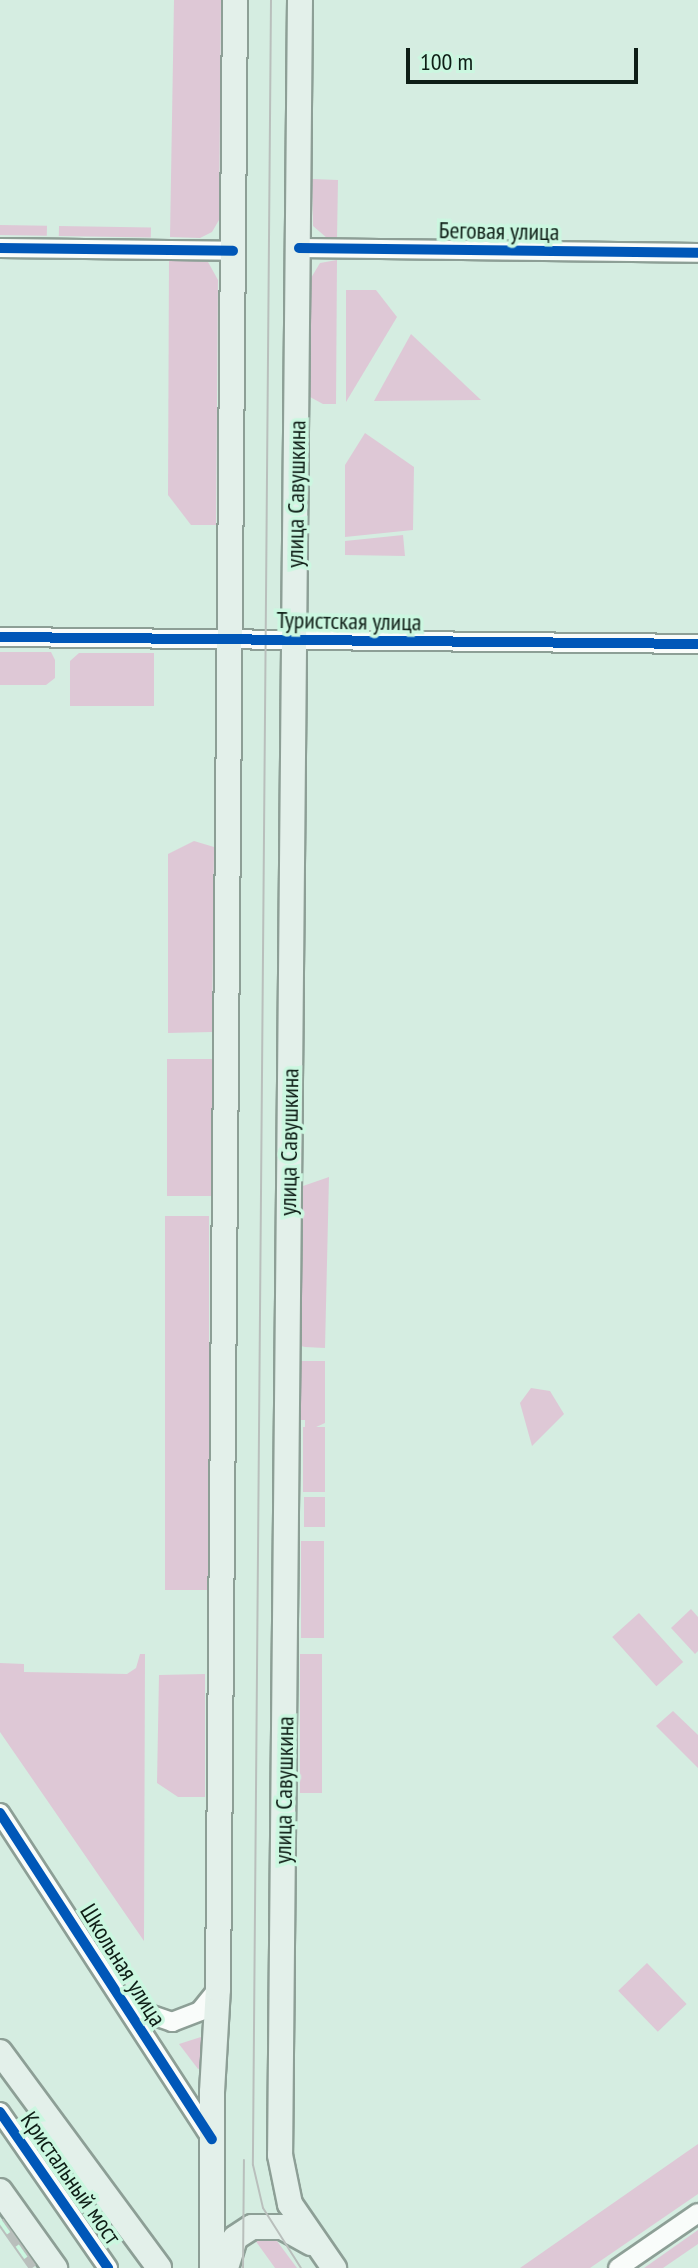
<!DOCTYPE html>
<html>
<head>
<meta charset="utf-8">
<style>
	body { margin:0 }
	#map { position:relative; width:698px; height:2268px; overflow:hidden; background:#d5ede1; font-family:"PT Sans Narrow",sans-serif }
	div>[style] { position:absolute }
	.green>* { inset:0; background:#dec8d6; transform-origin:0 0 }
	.roads { filter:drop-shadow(2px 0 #8d9f96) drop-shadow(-2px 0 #8d9f96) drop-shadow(0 2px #8d9f96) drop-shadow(0 -2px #8d9f96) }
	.minor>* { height:18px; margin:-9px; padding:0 9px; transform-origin:9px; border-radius:9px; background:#f9fcfa }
	.major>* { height:24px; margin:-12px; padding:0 12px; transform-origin:12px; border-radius:12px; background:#e3f0ea }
	.tram>* { height:2px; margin:-1px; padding:0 1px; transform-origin:1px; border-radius:1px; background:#b9bfbc }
	.rail>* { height:8px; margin-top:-4px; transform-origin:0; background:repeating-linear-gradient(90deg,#cbf7e0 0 15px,#b9bfbc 0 30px); box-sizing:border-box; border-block:2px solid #b9bfbc }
	.cycleway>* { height:10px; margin:-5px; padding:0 5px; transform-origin:5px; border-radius:5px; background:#0057b8 }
	span { translate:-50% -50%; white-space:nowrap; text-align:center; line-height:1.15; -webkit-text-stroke:7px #cbf7e0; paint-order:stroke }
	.street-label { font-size:24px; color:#0e1e16 }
	.scale { position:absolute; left:406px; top:48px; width:232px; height:36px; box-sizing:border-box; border:4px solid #0e1e16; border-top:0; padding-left:10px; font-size:24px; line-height:28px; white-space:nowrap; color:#0e1e16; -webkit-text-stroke:6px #cbf7e0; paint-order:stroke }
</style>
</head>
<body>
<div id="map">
	<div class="green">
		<i style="clip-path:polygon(174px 0,221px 0,219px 220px,212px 232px,200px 238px,170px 237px)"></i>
		<i style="clip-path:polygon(312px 179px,338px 180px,337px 238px,327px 238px,313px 226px)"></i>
		<i style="left:0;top:225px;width:47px;height:10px;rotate:1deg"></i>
		<i style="left:59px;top:226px;width:92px;height:10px;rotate:1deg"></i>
		<i style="clip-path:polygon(169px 258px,208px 262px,218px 280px,216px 525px,191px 525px,168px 495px)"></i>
		<i style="clip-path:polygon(337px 260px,336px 404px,323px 404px,310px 397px,311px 278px,320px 263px)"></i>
		<i style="clip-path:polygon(346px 290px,376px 290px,397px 317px,346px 402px)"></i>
		<i style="clip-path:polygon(411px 334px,481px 400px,374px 401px)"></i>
		<i style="clip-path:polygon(365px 433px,414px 467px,413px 530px,345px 537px,345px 465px)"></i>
		<i style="clip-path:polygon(403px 535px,405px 556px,345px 555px,345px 541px)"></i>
		<i style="clip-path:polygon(0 652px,51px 652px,55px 660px,55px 678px,46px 685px,0 685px)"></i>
		<i style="clip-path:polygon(79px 653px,154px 653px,154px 706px,70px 706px,70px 661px)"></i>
		<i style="clip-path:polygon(194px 841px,214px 847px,212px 1032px,168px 1033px,168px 854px)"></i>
		<i style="left:167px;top:1059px;width:45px;height:137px"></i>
		<i style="clip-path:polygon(329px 1177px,325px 1348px,305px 1347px,301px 1346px,303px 1186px)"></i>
		<i style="left:165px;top:1216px;width:44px;height:374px"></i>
		<i style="clip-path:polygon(301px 1361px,325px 1361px,325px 1423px,305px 1432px,305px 1420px,300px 1420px)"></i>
		<i style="clip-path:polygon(531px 1388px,550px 1391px,564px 1414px,532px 1446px,520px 1403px)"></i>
		<i style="left:325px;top:1427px;width:65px;height:22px;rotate:90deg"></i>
		<i style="left:304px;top:1497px;width:21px;height:30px"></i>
		<i style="left:301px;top:1541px;width:23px;height:97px"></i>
		<i style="clip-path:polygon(691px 1609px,698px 1617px,698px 1651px,695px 1654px,671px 1628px)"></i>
		<i style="left:639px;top:1613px;width:66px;height:36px;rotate:48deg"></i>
		<i style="clip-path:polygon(140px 1654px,145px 1654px,144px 1941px,0 1732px,0 1663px,24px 1664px,24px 1672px,127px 1674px,136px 1668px)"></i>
		<i style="left:300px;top:1654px;width:22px;height:139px"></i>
		<i style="clip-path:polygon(205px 1674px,205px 1797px,178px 1797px,157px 1783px,159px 1675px)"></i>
		<i style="clip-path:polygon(673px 1711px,698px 1735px,698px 1768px,656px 1726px)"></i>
		<i style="left:647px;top:1963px;width:57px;height:40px;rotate:46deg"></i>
		<i style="clip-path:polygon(204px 2036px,202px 2068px,198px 2069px,179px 2044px)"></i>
		<i style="clip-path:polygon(698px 2144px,698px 2194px,590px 2268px,520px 2268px)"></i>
		<i style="clip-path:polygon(698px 2230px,698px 2244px,663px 2268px,644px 2268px)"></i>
		<i style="clip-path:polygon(271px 2233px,297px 2268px,275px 2268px,252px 2236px)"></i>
	</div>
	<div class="roads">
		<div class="minor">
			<i style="left:0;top:248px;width:233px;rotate:0.7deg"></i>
			<i style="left:299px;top:248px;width:399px;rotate:0.7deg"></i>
			<i style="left:0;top:637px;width:698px;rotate:0.57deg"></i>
			<i style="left:0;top:1813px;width:389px;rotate:57deg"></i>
			<i style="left:127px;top:1996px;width:23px;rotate:45deg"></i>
			<i style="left:143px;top:2012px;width:31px;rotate:19deg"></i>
			<i style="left:172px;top:2022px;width:30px;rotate:-21deg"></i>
			<i style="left:200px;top:2011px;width:28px;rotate:-51deg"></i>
			<i style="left:0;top:2112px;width:190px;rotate:55.3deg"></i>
			<i style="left:618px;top:2268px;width:97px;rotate:-34.5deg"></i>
		</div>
		<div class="major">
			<i style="left:300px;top:0;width:2155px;rotate:90.53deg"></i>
			<i style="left:280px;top:2155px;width:50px;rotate:78.5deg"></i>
			<i style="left:290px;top:2204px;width:78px;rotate:55.5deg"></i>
			<i style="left:0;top:2052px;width:268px;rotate:53.6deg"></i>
			<i style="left:0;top:2191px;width:95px;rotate:54.5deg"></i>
			<i style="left:212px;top:2268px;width:176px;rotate:-90deg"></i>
			<i style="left:212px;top:2092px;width:103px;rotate:-86.7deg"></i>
			<i style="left:218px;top:1989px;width:1989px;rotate:-89.51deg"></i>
			<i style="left:226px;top:2268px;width:31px;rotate:-73deg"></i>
			<i style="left:235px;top:2238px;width:20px;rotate:-33deg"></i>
			<i style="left:252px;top:2227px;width:30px"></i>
			<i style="left:282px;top:2227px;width:33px;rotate:29deg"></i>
		</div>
	</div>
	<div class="tram">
		<i style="left:271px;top:0;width:2165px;rotate:90.48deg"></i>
		<i style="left:253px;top:2165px;width:44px;rotate:76.9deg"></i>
		<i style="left:263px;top:2208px;width:71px;rotate:57.7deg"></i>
		<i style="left:243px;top:2268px;width:108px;rotate:-89.5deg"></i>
	</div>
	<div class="rail">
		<i style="left:0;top:2221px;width:57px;rotate:54.9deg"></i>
	</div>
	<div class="cycleway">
		<i style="left:0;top:248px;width:233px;rotate:0.7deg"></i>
		<i style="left:299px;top:248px;width:399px;rotate:0.7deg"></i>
		<i style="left:0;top:637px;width:698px;rotate:0.57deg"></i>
		<i style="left:0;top:1813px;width:389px;rotate:57deg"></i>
		<i style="left:0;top:2112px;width:190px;rotate:55.3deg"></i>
	</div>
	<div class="street-label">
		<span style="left:499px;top:231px;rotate:1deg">Беговая улица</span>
		<span style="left:296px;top:494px;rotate:-89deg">улица Савушкина</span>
		<span style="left:349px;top:621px;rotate:1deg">Туристская улица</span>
		<span style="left:289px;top:1142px;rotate:-89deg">улица Савушкина</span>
		<span style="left:284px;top:1790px;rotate:-89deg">улица Савушкина</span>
		<span style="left:123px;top:1965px;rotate:58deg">Школьная улица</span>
		<span style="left:71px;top:2178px;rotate:55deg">Кристальный мост</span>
	</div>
	<div class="scale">100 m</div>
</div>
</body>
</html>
